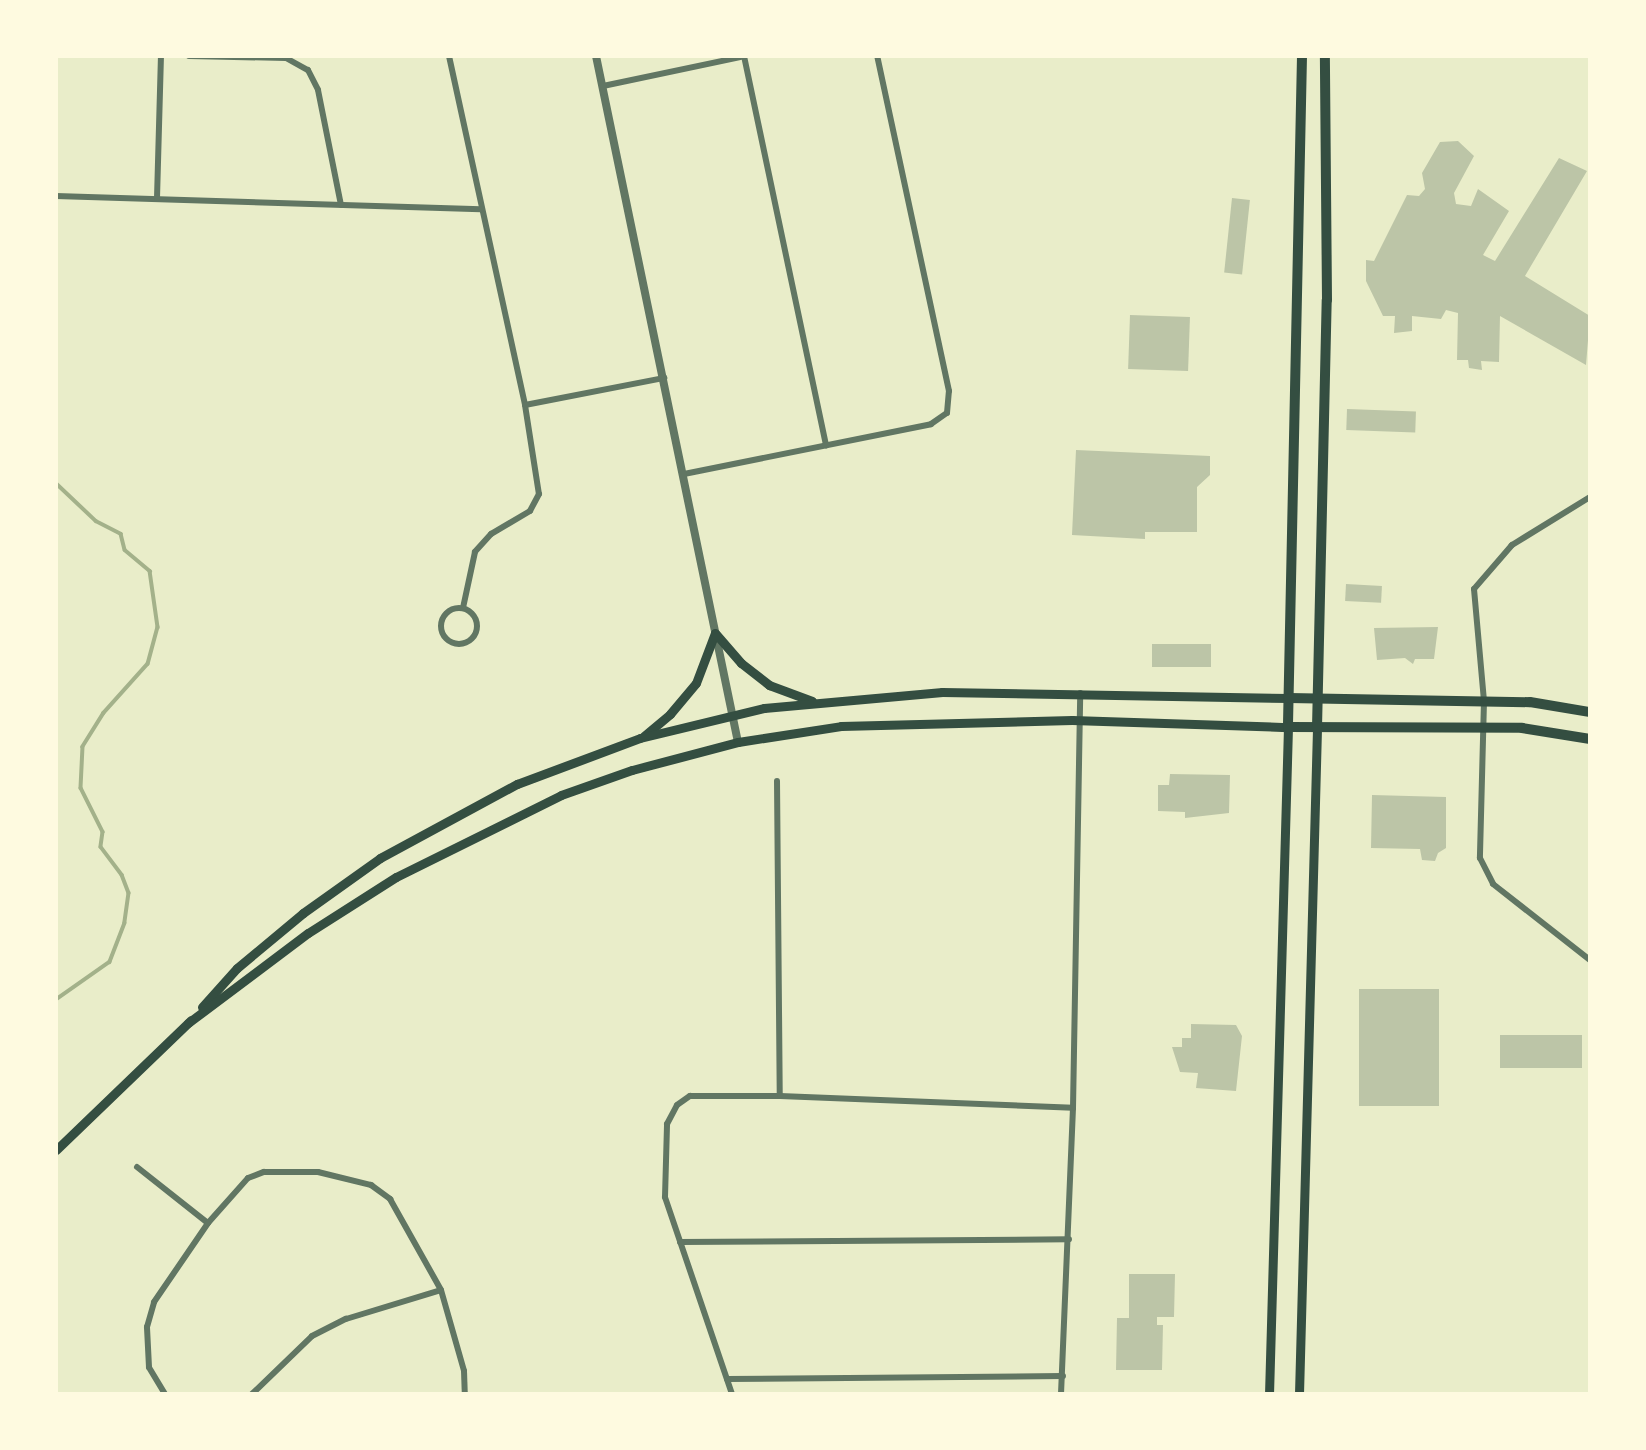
<!DOCTYPE html>
<html>
<head>
<meta charset="utf-8">
<style>
	body { margin:0 }
	#map { position:relative; width:1646px; height:1450px; overflow:hidden; background:#e9edc9; font-family:"Alegreya Sans",sans-serif }
	div>[style] { position:absolute }
	.stream>* { height:3.5px; margin:-1.75px; padding:0 1.75px; transform-origin:1.75px; border-radius:1.75px; background:#a3b18a }
	.building>* { inset:0; background:#bcc5a7; transform-origin:0 0 }
	.minor>* { height:6px; margin:-3px; padding:0 3px; transform-origin:3px; border-radius:3px; background:#617663 }
	.minor>.ring { margin:-3px; padding:0; box-sizing:content-box; background:none; border:6px solid #617663; border-radius:50% }
	.tertiary>* { height:8px; margin:-4px; padding:0 4px; transform-origin:4px; border-radius:4px; background:#617663 }
	.secondary>* { height:9px; margin:-4.5px; padding:0 4.5px; transform-origin:4.5px; border-radius:4.5px; background:#344e41 }
	.primary>* { height:10px; margin:-5px; padding:0 5px; transform-origin:5px; border-radius:5px; background:#344e41 }
	span { translate:-50% -50%; white-space:nowrap; text-align:center; line-height:1.15; -webkit-text-stroke:7px #fefae0; paint-order:stroke }
	.frame { position:absolute; inset:0; border:58px solid #fefae0; pointer-events:none }
</style>
</head>
<body>
<div id="map">
	<div class="stream">
		<i style="left:56px;top:483px;width:55px;rotate:43.5deg"></i>
		<i style="left:96px;top:521px;width:28px;rotate:27deg"></i>
		<i style="left:121px;top:534px;width:16px;rotate:76deg"></i>
		<i style="left:125px;top:550px;width:33px;rotate:40deg"></i>
		<i style="left:150px;top:571px;width:57px;rotate:81.9deg"></i>
		<i style="left:158px;top:627px;width:38px;rotate:105deg"></i>
		<i style="left:148px;top:664px;width:66px;rotate:131.9deg"></i>
		<i style="left:104px;top:713px;width:40px;rotate:122deg"></i>
		<i style="left:83px;top:747px;width:41px;rotate:92.8deg"></i>
		<i style="left:81px;top:788px;width:49px;rotate:63.4deg"></i>
		<i style="left:103px;top:832px;width:15px;rotate:98deg"></i>
		<i style="left:101px;top:847px;width:35px;rotate:53deg"></i>
		<i style="left:122px;top:875px;width:19px;rotate:69deg"></i>
		<i style="left:129px;top:893px;width:30px;rotate:98deg"></i>
		<i style="left:125px;top:923px;width:42px;rotate:111deg"></i>
		<i style="left:110px;top:962px;width:66px;rotate:144.9deg"></i>
	</div>
	<div class="building">
		<i style="clip-path:polygon(1458px 141px,1474px 156px,1454px 193px,1456px 204px,1471px 206px,1478px 189px,1509px 211px,1483px 255px,1495px 261px,1559px 158px,1587px 171px,1525px 276px,1590px 316px,1586px 365px,1500px 316px,1499px 362px,1481px 361px,1482px 370px,1469px 368px,1468px 360px,1457px 360px,1458px 313px,1446px 310px,1441px 319px,1412px 316px,1412px 331px,1394px 333px,1395px 316px,1383px 316px,1366px 281px,1366px 260px,1374px 261px,1407px 195px,1419px 196px,1425px 189px,1422px 173px,1440px 142px)"></i>
		<i style="left:1232px;top:198px;width:18px;height:75px;rotate:6deg"></i>
		<i style="left:1130px;top:315px;width:60px;height:54px;rotate:2deg"></i>
		<i style="left:1347px;top:409px;width:69px;height:21px;rotate:2deg"></i>
		<i style="clip-path:polygon(1076px 450px,1210px 456px,1210px 475px,1197px 487px,1197px 532px,1145px 532px,1145px 539px,1072px 535px)"></i>
		<i style="left:1346px;top:584px;width:36px;height:17px;rotate:3deg"></i>
		<i style="clip-path:polygon(1438px 627px,1434px 659px,1415px 659px,1413px 664px,1405px 658px,1377px 660px,1374px 628px)"></i>
		<i style="left:1152px;top:644px;width:59px;height:23px"></i>
		<i style="clip-path:polygon(1170px 774px,1230px 775px,1229px 813px,1185px 818px,1185px 812px,1158px 811px,1158px 785px,1169px 785px)"></i>
		<i style="clip-path:polygon(1372px 795px,1446px 797px,1446px 848px,1438px 853px,1435px 861px,1422px 860px,1420px 849px,1371px 848px)"></i>
		<i style="left:1359px;top:989px;width:80px;height:117px"></i>
		<i style="clip-path:polygon(1191px 1024px,1236px 1025px,1242px 1036px,1236px 1091px,1196px 1088px,1198px 1073px,1180px 1072px,1172px 1047px,1182px 1047px,1182px 1038px,1191px 1038px)"></i>
		<i style="left:1500px;top:1035px;width:82px;height:33px"></i>
		<i style="clip-path:polygon(1129px 1274px,1175px 1274px,1174px 1317px,1157px 1317px,1157px 1325px,1163px 1325px,1162px 1370px,1116px 1370px,1117px 1318px,1129px 1318px)"></i>
	</div>
	<div class="minor">
		<i style="left:189px;top:56px;width:97px;rotate:1.2deg"></i>
		<i style="left:286px;top:58px;width:25px;rotate:29deg"></i>
		<i style="left:308px;top:70px;width:22px;rotate:63deg"></i>
		<i style="left:318px;top:90px;width:117px;rotate:78.7deg"></i>
		<i style="left:449px;top:56px;width:357px;rotate:77.7deg"></i>
		<i style="left:525px;top:405px;width:90px;rotate:81.1deg"></i>
		<i style="left:539px;top:494px;width:19px;rotate:118deg"></i>
		<i style="left:530px;top:511px;width:45px;rotate:149.5deg"></i>
		<i style="left:491px;top:534px;width:24px;rotate:132deg"></i>
		<i style="left:475px;top:552px;width:57px;rotate:102.1deg"></i>
		<i style="left:744px;top:56px;width:398px;rotate:78.1deg"></i>
		<i style="left:603px;top:86px;width:145px;rotate:-11.9deg"></i>
		<i style="left:56px;top:196px;width:425px;rotate:1.8deg"></i>
		<i style="left:157px;top:198px;width:142px;rotate:-88.4deg"></i>
		<i style="left:525px;top:405px;width:142px;rotate:-11deg"></i>
		<i style="left:684px;top:474px;width:252px;rotate:-11.4deg"></i>
		<i style="left:931px;top:424px;width:19px;rotate:-35deg"></i>
		<i style="left:947px;top:413px;width:22px;rotate:-85deg"></i>
		<i style="left:949px;top:391px;width:343px;rotate:-102.1deg"></i>
		<i style="left:1590px;top:497px;width:92px;rotate:148.4deg"></i>
		<i style="left:1512px;top:545px;width:58px;rotate:130.8deg"></i>
		<i style="left:1474px;top:589px;width:112px;rotate:84.9deg"></i>
		<i style="left:1484px;top:701px;width:157px;rotate:91.5deg"></i>
		<i style="left:1480px;top:858px;width:29px;rotate:63deg"></i>
		<i style="left:1493px;top:884px;width:123px;rotate:38.1deg"></i>
		<i class="ring" style="left:441px;top:608px;width:30px;height:30px"></i>
		<i style="left:777px;top:781px;width:315px;rotate:89.5deg"></i>
		<i style="left:137px;top:1167px;width:90px;rotate:38.3deg"></i>
		<i style="left:680px;top:1242px;width:389px;rotate:-0.4deg"></i>
		<i style="left:727px;top:1379px;width:336px;rotate:-0.5deg"></i>
		<i style="left:165px;top:1394px;width:31px;rotate:-121deg"></i>
		<i style="left:149px;top:1367px;width:40px;rotate:-92.9deg"></i>
		<i style="left:147px;top:1327px;width:26px;rotate:-74deg"></i>
		<i style="left:154px;top:1302px;width:96px;rotate:-55.6deg"></i>
		<i style="left:208px;top:1223px;width:60px;rotate:-48.4deg"></i>
		<i style="left:248px;top:1178px;width:17px;rotate:-21deg"></i>
		<i style="left:264px;top:1172px;width:54px"></i>
		<i style="left:318px;top:1172px;width:55px;rotate:13.8deg"></i>
		<i style="left:371px;top:1185px;width:24px;rotate:36deg"></i>
		<i style="left:390px;top:1199px;width:104px;rotate:60.7deg"></i>
		<i style="left:441px;top:1290px;width:84px;rotate:74.1deg"></i>
		<i style="left:464px;top:1371px;width:23px;rotate:88deg"></i>
		<i style="left:252px;top:1394px;width:83px;rotate:-44deg"></i>
		<i style="left:312px;top:1336px;width:38px;rotate:-27deg"></i>
		<i style="left:346px;top:1319px;width:99px;rotate:-17deg"></i>
		<i style="left:732px;top:1394px;width:208px;rotate:-108.8deg"></i>
		<i style="left:665px;top:1197px;width:73px;rotate:-88.4deg"></i>
		<i style="left:667px;top:1124px;width:21px;rotate:-62deg"></i>
		<i style="left:677px;top:1105px;width:16px;rotate:-35deg"></i>
		<i style="left:690px;top:1096px;width:90px"></i>
		<i style="left:780px;top:1096px;width:293px;rotate:2.3deg"></i>
		<i style="left:1061px;top:1394px;width:286px;rotate:-87.6deg"></i>
		<i style="left:1073px;top:1108px;width:415px;rotate:-89deg"></i>
	</div>
	<div class="tertiary">
		<i style="left:596px;top:56px;width:701px;rotate:78.31deg"></i>
	</div>
	<div class="secondary">
		<i style="left:644px;top:736px;width:34px;rotate:-40deg"></i>
		<i style="left:670px;top:714px;width:40px;rotate:-50deg"></i>
		<i style="left:696px;top:683px;width:53px;rotate:-69.2deg"></i>
		<i style="left:715px;top:633px;width:40px;rotate:49deg"></i>
		<i style="left:741px;top:663px;width:36px;rotate:38deg"></i>
		<i style="left:769px;top:685px;width:46px;rotate:20.4deg"></i>
		<i style="left:202px;top:1007px;width:52px;rotate:-48.1deg"></i>
		<i style="left:237px;top:968px;width:86px;rotate:-39.8deg"></i>
		<i style="left:303px;top:913px;width:95px;rotate:-35.5deg"></i>
		<i style="left:380px;top:858px;width:156px;rotate:-28.4deg"></i>
		<i style="left:517px;top:784px;width:131px;rotate:-20.5deg"></i>
		<i style="left:640px;top:738px;width:128px;rotate:-13.6deg"></i>
		<i style="left:764px;top:708px;width:179px;rotate:-5.1deg"></i>
		<i style="left:942px;top:692px;width:347px;rotate:1deg"></i>
		<i style="left:188px;top:1023px;width:150px;rotate:-36.9deg"></i>
		<i style="left:308px;top:933px;width:104px;rotate:-32.5deg"></i>
		<i style="left:396px;top:877px;width:184px;rotate:-26.4deg"></i>
		<i style="left:561px;top:795px;width:75px;rotate:-19.4deg"></i>
		<i style="left:632px;top:770px;width:110px;rotate:-14.8deg"></i>
		<i style="left:738px;top:742px;width:104px;rotate:-8.8deg"></i>
		<i style="left:841px;top:726px;width:231px;rotate:-1.5deg"></i>
		<i style="left:1072px;top:720px;width:216px;rotate:1.9deg"></i>
		<i style="left:1288px;top:727px;width:667px;rotate:91.63deg"></i>
		<i style="left:56px;top:1150px;width:187px;rotate:-43.9deg"></i>
		<i style="left:1299px;top:1394px;width:666px;rotate:-88.45deg"></i>
	</div>
	<div class="primary">
		<i style="left:1302px;top:56px;width:671px;rotate:91.2deg"></i>
		<i style="left:1288px;top:727px;width:234px;rotate:0.2deg"></i>
		<i style="left:1522px;top:728px;width:69px;rotate:9.2deg"></i>
		<i style="left:1289px;top:698px;width:241px;rotate:1deg"></i>
		<i style="left:1530px;top:702px;width:61px;rotate:9.5deg"></i>
		<i style="left:1317px;top:728px;width:428px;rotate:-88.7deg"></i>
		<i style="left:1327px;top:300px;width:244px;rotate:-90.5deg"></i>
	</div>
	<div class="frame"></div>
</div>
</body>
</html>
